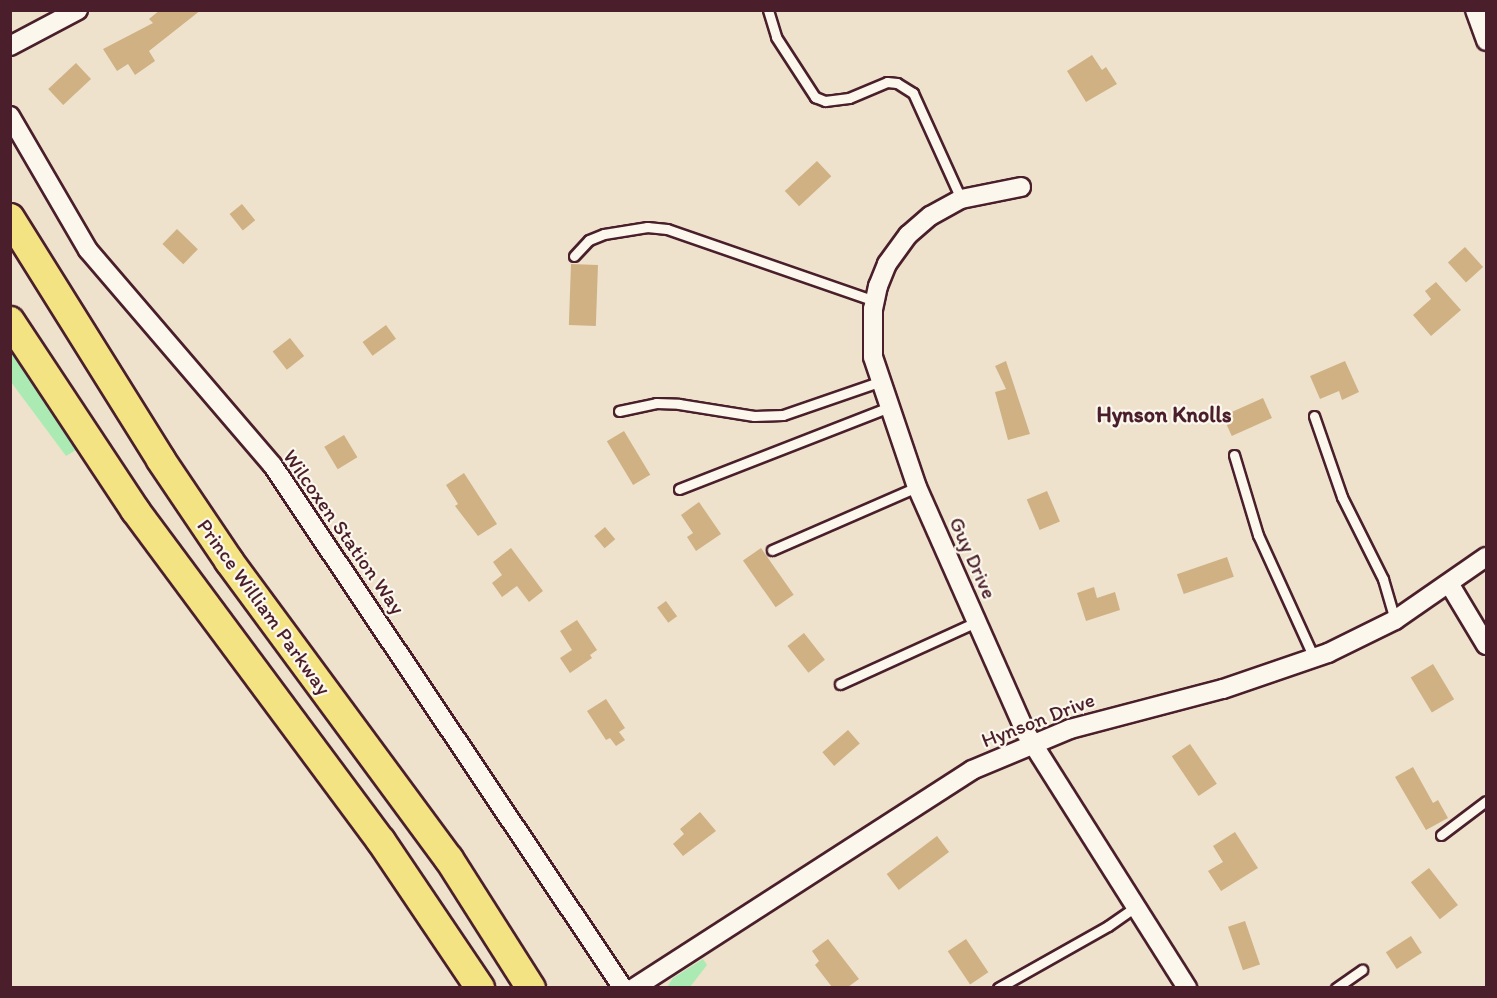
<!DOCTYPE html>
<html>
<head>
<meta charset="utf-8">
<style>
	body { margin:0 }
	#map { position:relative; width:1497px; height:998px; overflow:hidden; background:#eee2cd; font-family:Itim,sans-serif }
	div>[style] { position:absolute }
	.green>* { inset:0; background:#abebb3 }
	.building>* { inset:0; background:#d0b184; transform-origin:0 0 }
	.roads { filter:drop-shadow(2px 0 #4a1f2b) drop-shadow(-2px 0 #4a1f2b) drop-shadow(0 2px #4a1f2b) drop-shadow(0 -2px #4a1f2b) }
	.service>* { height:9px; margin:-4.5px; padding:0 4.5px; transform-origin:4.5px; border-radius:4.5px; background:#fbf7ec }
	.minor>* { height:18px; margin:-9px; padding:0 9px; transform-origin:9px; border-radius:9px; background:#fbf7ec }
	.trunk>* { height:28px; margin:-14px; padding:0 14px; transform-origin:14px; border-radius:14px; background:#f4e382 }
	span { translate:-50% -50%; white-space:nowrap; text-align:center; line-height:1.15; -webkit-text-stroke:4.5px #fbf7ec; paint-order:stroke }
	.street-label { font-size:21px; color:#4a1f2b }
	.neighbourhood-label { font-size:22px; color:#4a1f2b; font-weight:700 }
	.frame { position:absolute; inset:0; border:12px solid #4a1f2b; pointer-events:none }
</style>
</head>
<body>
<div id="map">
	<div class="green">
		<i style="clip-path:polygon(11px 344px,76px 450px,66px 456px,11px 382px)"></i>
		<i style="clip-path:polygon(703px 959px,707px 965px,690px 987px,667px 987px,673px 978px)"></i>
	</div>
	<div class="building">
		<i style="clip-path:polygon(160px 10px,201px 10px,149px 51px,155px 61px,135px 75px,128px 64px,117px 71px,103px 49px,153px 23px,149px 19px)"></i>
		<i style="clip-path:polygon(1092px 55px,1102px 70px,1106px 67px,1117px 84px,1086px 102px,1067px 71px)"></i>
		<i style="left:76px;top:63px;width:22px;height:38px;rotate:47deg"></i>
		<i style="left:817px;top:161px;width:21px;height:44px;rotate:47deg"></i>
		<i style="left:242px;top:204px;width:21px;height:16px;rotate:51deg"></i>
		<i style="left:177px;top:229px;width:29px;height:21px;rotate:44deg"></i>
		<i style="left:1465px;top:247px;width:27px;height:23px;rotate:48deg"></i>
		<i style="left:571px;top:264px;width:27px;height:61px;rotate:2deg"></i>
		<i style="clip-path:polygon(1436px 282px,1461px 310px,1431px 336px,1413px 315px,1431px 299px,1425px 291px)"></i>
		<i style="left:386px;top:325px;width:17px;height:29px;rotate:54deg"></i>
		<i style="left:290px;top:338px;width:23px;height:22px;rotate:52deg"></i>
		<i style="clip-path:polygon(1006px 361px,1030px 434px,1008px 440px,995px 392px,1006px 389px,995px 366px)"></i>
		<i style="clip-path:polygon(1345px 361px,1359px 392px,1342px 400px,1339px 391px,1320px 399px,1310px 376px)"></i>
		<i style="left:1263px;top:398px;width:22px;height:44px;rotate:66deg"></i>
		<i style="left:624px;top:431px;width:51px;height:20px;rotate:59deg"></i>
		<i style="left:344px;top:435px;width:26px;height:23px;rotate:59deg"></i>
		<i style="clip-path:polygon(464px 473px,497px 524px,478px 536px,455px 506px,458px 504px,446px 485px)"></i>
		<i style="left:1047px;top:491px;width:33px;height:22px;rotate:67deg"></i>
		<i style="clip-path:polygon(699px 502px,721px 534px,696px 551px,687px 537px,693px 533px,681px 515px)"></i>
		<i style="left:605px;top:527px;width:16px;height:14px;rotate:50deg"></i>
		<i style="clip-path:polygon(511px 548px,543px 591px,529px 602px,517px 586px,502px 597px,492px 583px,502px 575px,493px 562px)"></i>
		<i style="left:761px;top:548px;width:57px;height:22px;rotate:55deg"></i>
		<i style="left:1227px;top:557px;width:21px;height:53px;rotate:71deg"></i>
		<i style="clip-path:polygon(1094px 587px,1097px 598px,1115px 592px,1120px 610px,1086px 621px,1077px 593px)"></i>
		<i style="left:666px;top:601px;width:19px;height:11px;rotate:54deg"></i>
		<i style="clip-path:polygon(577px 620px,597px 650px,590px 655px,592px 658px,570px 673px,560px 658px,572px 650px,560px 631px)"></i>
		<i style="left:804px;top:633px;width:34px;height:21px;rotate:52deg"></i>
		<i style="left:1433px;top:664px;width:41px;height:26px;rotate:59deg"></i>
		<i style="clip-path:polygon(606px 699px,625px 728px,619px 732px,625px 740px,616px 746px,610px 738px,606px 740px,587px 711px)"></i>
		<i style="left:848px;top:730px;width:18px;height:34px;rotate:49deg"></i>
		<i style="left:1190px;top:744px;width:48px;height:22px;rotate:56deg"></i>
		<i style="clip-path:polygon(1413px 767px,1433px 803px,1438px 800px,1448px 818px,1426px 830px,1395px 777px)"></i>
		<i style="clip-path:polygon(700px 812px,716px 831px,683px 856px,673px 844px,684px 834px,680px 829px)"></i>
		<i style="clip-path:polygon(1235px 832px,1258px 868px,1221px 891px,1208px 871px,1223px 862px,1213px 846px)"></i>
		<i style="left:937px;top:836px;width:20px;height:63px;rotate:53deg"></i>
		<i style="left:1429px;top:868px;width:47px;height:23px;rotate:52deg"></i>
		<i style="left:1245px;top:921px;width:46px;height:18px;rotate:71deg"></i>
		<i style="left:1411px;top:936px;width:20px;height:30px;rotate:57deg"></i>
		<i style="clip-path:polygon(828px 939px,859px 979px,848px 987px,832px 987px,815px 965px,819px 961px,812px 951px)"></i>
		<i style="left:966px;top:939px;width:40px;height:22px;rotate:56deg"></i>
	</div>
	<div class="roads">
		<div class="service">
			<i style="left:768px;top:10px;width:28px;rotate:73deg"></i>
			<i style="left:776px;top:37px;width:72px;rotate:57deg"></i>
			<i style="left:815px;top:97px;width:11px;rotate:22deg"></i>
			<i style="left:825px;top:101px;width:24px;rotate:-7deg"></i>
			<i style="left:849px;top:98px;width:41px;rotate:-22.8deg"></i>
			<i style="left:887px;top:82px;width:10px;rotate:6deg"></i>
			<i style="left:897px;top:83px;width:19px;rotate:32deg"></i>
			<i style="left:913px;top:93px;width:116px;rotate:65.6deg"></i>
			<i style="left:574px;top:256px;width:22px;rotate:-47deg"></i>
			<i style="left:589px;top:240px;width:16px;rotate:-22deg"></i>
			<i style="left:604px;top:234px;width:44px;rotate:-9.2deg"></i>
			<i style="left:647px;top:227px;width:20px;rotate:6deg"></i>
			<i style="left:667px;top:229px;width:220px;rotate:19.1deg"></i>
			<i style="left:619px;top:411px;width:38px;rotate:-12deg"></i>
			<i style="left:656px;top:403px;width:23px;rotate:2deg"></i>
			<i style="left:679px;top:404px;width:76px;rotate:9.1deg"></i>
			<i style="left:754px;top:416px;width:29px;rotate:-2deg"></i>
			<i style="left:783px;top:415px;width:102px;rotate:-19deg"></i>
			<i style="left:1314px;top:416px;width:86px;rotate:70.9deg"></i>
			<i style="left:1342px;top:497px;width:92px;rotate:63.4deg"></i>
			<i style="left:1383px;top:579px;width:43px;rotate:73.7deg"></i>
			<i style="left:1234px;top:455px;width:84px;rotate:73.3deg"></i>
			<i style="left:1258px;top:535px;width:135px;rotate:65.5deg"></i>
			<i style="left:679px;top:489px;width:223px;rotate:-21.3deg"></i>
			<i style="left:772px;top:550px;width:158px;rotate:-23.5deg"></i>
			<i style="left:840px;top:684px;width:149px;rotate:-24.5deg"></i>
			<i style="left:1441px;top:835px;width:56px;rotate:-37.1deg"></i>
			<i style="left:998px;top:988px;width:126px;rotate:-29.4deg"></i>
			<i style="left:1108px;top:926px;width:33px;rotate:-35deg"></i>
			<i style="left:1336px;top:988px;width:32px;rotate:-35deg"></i>
		</div>
		<div class="minor">
			<i style="left:1475px;top:10px;width:33px;rotate:70deg"></i>
			<i style="left:10px;top:46px;width:77px;rotate:-27.9deg"></i>
			<i style="left:10px;top:116px;width:155px;rotate:59.8deg"></i>
			<i style="left:88px;top:250px;width:284px;rotate:49.4deg"></i>
			<i style="left:273px;top:466px;width:628px;rotate:56.16deg"></i>
			<i style="left:1021px;top:187px;width:61px;rotate:168.7deg"></i>
			<i style="left:961px;top:199px;width:35px;rotate:151deg"></i>
			<i style="left:930px;top:216px;width:29px;rotate:139deg"></i>
			<i style="left:908px;top:235px;width:36px;rotate:126deg"></i>
			<i style="left:887px;top:264px;width:24px;rotate:112deg"></i>
			<i style="left:878px;top:286px;width:24px;rotate:102deg"></i>
			<i style="left:873px;top:309px;width:48px;rotate:90deg"></i>
			<i style="left:873px;top:357px;width:137px;rotate:71.3deg"></i>
			<i style="left:917px;top:487px;width:269px;rotate:66.1deg"></i>
			<i style="left:1026px;top:733px;width:302px;rotate:57.7deg"></i>
			<i style="left:1450px;top:585px;width:70px;rotate:59deg"></i>
			<i style="left:634px;top:988px;width:402px;rotate:-32.8deg"></i>
			<i style="left:972px;top:770px;width:106px;rotate:-22.7deg"></i>
			<i style="left:1070px;top:729px;width:158px;rotate:-14.7deg"></i>
			<i style="left:1223px;top:689px;width:111px;rotate:-18.9deg"></i>
			<i style="left:1328px;top:653px;width:75px;rotate:-26.2deg"></i>
			<i style="left:1395px;top:620px;width:111px;rotate:-34.7deg"></i>
		</div>
		<div class="trunk">
			<i style="left:10px;top:218px;width:285px;rotate:58deg"></i>
			<i style="left:161px;top:460px;width:122px;rotate:56deg"></i>
			<i style="left:229px;top:561px;width:370px;rotate:53.6deg"></i>
			<i style="left:449px;top:859px;width:153px;rotate:57.6deg"></i>
			<i style="left:10px;top:321px;width:227px;rotate:56.5deg"></i>
			<i style="left:135px;top:510px;width:412px;rotate:53.4deg"></i>
			<i style="left:381px;top:841px;width:177px;rotate:56deg"></i>
		</div>
	</div>
	<div class="street-label">
		<span style="left:344px;top:532px;rotate:55deg">Wilcoxen Station Way</span>
		<span style="left:973px;top:558px;rotate:66deg">Guy Drive</span>
		<span style="left:264px;top:607px;rotate:54deg">Prince William Parkway</span>
		<span style="left:1038px;top:720px;rotate:-21deg">Hynson Drive</span>
	</div>
	<div class="neighbourhood-label">
		<span style="left:1164px;top:415px">Hynson Knolls</span>
	</div>
	<div class="frame"></div>
</div>
</body>
</html>
